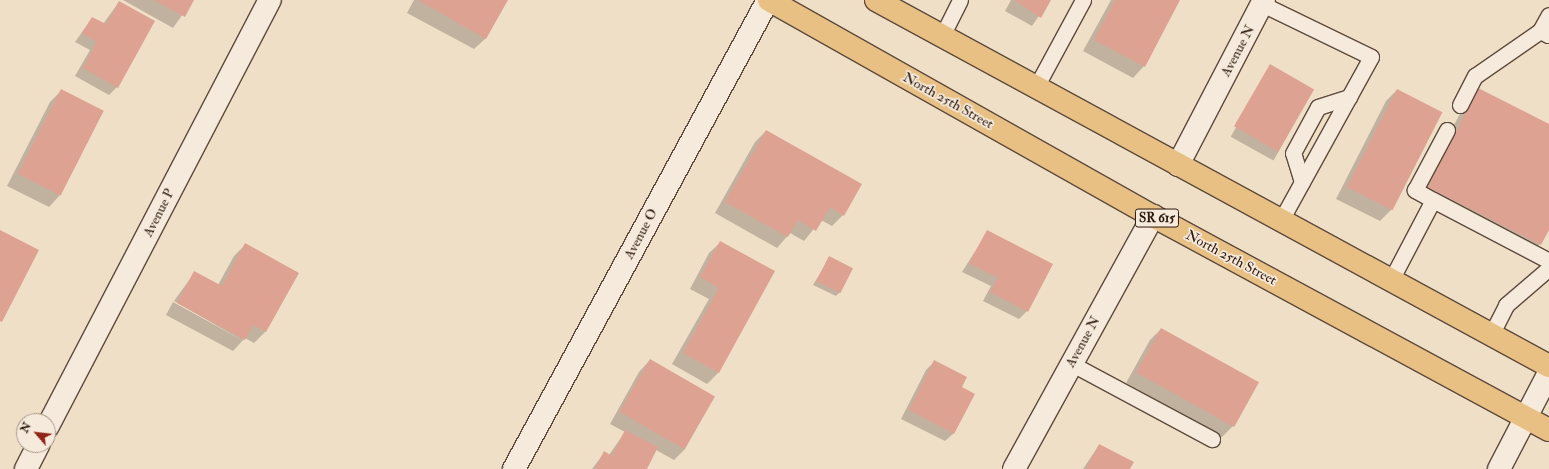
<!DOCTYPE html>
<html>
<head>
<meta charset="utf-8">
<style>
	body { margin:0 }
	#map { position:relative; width:1549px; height:469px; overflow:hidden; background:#f0dfc7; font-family:"IM FELL Double Pica",serif }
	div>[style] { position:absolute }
	.shadow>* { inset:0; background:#0003; transform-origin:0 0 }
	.building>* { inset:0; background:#dea293; transform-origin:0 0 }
	.roads { filter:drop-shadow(1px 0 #5d4a3c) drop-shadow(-1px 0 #5d4a3c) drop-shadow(0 1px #5d4a3c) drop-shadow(0 -1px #5d4a3c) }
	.service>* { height:15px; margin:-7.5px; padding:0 7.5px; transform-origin:7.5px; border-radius:7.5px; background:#f5eadb }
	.minor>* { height:22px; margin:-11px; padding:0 11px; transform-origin:11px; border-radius:11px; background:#f5eadb }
	.primary>* { height:22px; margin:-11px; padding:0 11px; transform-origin:11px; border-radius:11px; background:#e8c084 }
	span { translate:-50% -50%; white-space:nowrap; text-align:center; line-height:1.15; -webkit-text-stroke:3.5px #f5eadb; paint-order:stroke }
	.shield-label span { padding:1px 3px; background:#f5eadb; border:1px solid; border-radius:3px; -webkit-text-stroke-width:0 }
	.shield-label { font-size:13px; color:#2c190d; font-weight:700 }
	.street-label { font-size:14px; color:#2c190d }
	.north { position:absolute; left:16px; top:413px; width:40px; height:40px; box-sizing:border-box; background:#f5eadb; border:1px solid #a59689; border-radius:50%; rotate:298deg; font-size:11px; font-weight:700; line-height:16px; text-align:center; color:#2c190d }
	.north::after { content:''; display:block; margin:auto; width:14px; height:18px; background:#8f2418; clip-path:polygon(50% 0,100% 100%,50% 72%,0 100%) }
</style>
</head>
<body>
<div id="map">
	<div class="shadow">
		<i style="clip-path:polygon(123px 0,193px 0,173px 28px)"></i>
		<i style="clip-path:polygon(414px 0,506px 0,486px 38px,474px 49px,407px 13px)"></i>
		<i style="clip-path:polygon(1011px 0,1050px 0,1032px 26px,1005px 11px)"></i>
		<i style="clip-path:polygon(1111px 0,1179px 0,1144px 66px,1133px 78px,1083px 51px)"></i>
		<i style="clip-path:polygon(119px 2px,117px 87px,109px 95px,75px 76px,90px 50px,75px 42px,92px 18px,103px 24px)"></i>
		<i style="left:1270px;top:66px;width:49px;height:81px;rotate:29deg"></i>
		<i style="clip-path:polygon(1479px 89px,1549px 125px,1549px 228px,1540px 244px,1527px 258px,1415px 200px,1466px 102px)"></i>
		<i style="clip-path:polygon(62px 90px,60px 195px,49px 207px,7px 186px,50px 102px)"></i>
		<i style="clip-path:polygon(1397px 90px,1391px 210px,1380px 221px,1336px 199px,1386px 101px)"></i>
		<i style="clip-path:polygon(766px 131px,843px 215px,832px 226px,821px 220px,804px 241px,790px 233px,777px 248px,715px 213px,755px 142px)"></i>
		<i style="clip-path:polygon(988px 231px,1027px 311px,1019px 319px,983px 301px,991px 286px,962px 272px)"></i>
		<i style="clip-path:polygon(721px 242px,774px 272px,718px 373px,707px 384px,672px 364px,709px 299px,690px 289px,709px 253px)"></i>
		<i style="clip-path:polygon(245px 245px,266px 331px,254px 343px,245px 338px,233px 351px,166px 315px,173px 302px,242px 340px,174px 301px,195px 272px,218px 285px,234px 256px)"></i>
		<i style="clip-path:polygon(830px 257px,840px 292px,836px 296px,813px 285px)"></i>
		<i style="clip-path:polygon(1161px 329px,1258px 383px,1233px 426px,1222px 437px,1126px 383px,1150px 340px)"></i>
		<i style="clip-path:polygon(650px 360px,714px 397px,685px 449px,674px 460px,656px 450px,646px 469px,592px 469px,604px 453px,609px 455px,625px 432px,610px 424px,639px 372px)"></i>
		<i style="clip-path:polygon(934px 362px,960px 388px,954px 433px,945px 441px,901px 419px,926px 370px)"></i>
		<i style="clip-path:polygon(1099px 445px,1129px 469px,1083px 469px)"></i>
	</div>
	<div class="building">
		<i style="clip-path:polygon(154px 0,194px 0,185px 17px)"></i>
		<i style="clip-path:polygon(418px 0,508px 0,486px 39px)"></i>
		<i style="clip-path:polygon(1014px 0,1051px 0,1041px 18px)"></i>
		<i style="clip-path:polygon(1115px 0,1180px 0,1145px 67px,1094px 40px)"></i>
		<i style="clip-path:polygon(119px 1px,155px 21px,118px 88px,83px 68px,97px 42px,82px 33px,92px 17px,106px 24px)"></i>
		<i style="left:1270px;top:64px;width:51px;height:72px;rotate:30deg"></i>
		<i style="clip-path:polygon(1478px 88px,1549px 124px,1549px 230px,1541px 245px,1428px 187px)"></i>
		<i style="left:61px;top:89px;width:48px;height:95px;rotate:27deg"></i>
		<i style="left:1397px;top:89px;width:51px;height:110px;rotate:27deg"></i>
		<i style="clip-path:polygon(766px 130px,862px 184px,844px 216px,830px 207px,816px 231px,798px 220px,788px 237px,725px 202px)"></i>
		<i style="clip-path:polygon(0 230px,39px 250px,2px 322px,0 321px)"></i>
		<i style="clip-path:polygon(987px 230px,1053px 264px,1028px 312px,990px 292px,998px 278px,969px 263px)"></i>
		<i style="clip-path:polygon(720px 241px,775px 271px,719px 373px,683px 353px,719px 288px,700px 277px)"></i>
		<i style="clip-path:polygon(245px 243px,299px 273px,266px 332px,253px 325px,245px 340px,177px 303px,194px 271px,222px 286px)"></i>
		<i style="left:829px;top:256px;width:27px;height:28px;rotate:27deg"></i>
		<i style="left:1161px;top:328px;width:112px;height:51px;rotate:29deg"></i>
		<i style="left:650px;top:359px;width:75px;height:61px;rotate:30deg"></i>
		<i style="clip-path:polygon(934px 360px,967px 377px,962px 387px,975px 394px,954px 434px,909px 410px)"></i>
		<i style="clip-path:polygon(625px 430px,658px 447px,647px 469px,595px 469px,604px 451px,612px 456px)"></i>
		<i style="clip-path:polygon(1099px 444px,1134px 462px,1130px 469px,1086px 469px)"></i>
	</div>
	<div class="roads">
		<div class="service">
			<i style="left:1262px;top:4px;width:121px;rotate:25.9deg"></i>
			<i style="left:1371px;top:57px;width:186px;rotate:118.9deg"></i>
			<i style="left:1548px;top:35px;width:9px;rotate:-153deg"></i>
			<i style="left:1540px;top:31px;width:18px;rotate:-61deg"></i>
			<i style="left:942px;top:36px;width:40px;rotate:-63.4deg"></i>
			<i style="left:1036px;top:87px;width:99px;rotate:-61.6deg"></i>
			<i style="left:1460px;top:105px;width:33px;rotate:-63deg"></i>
			<i style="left:1475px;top:76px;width:79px;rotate:-34.7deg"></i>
			<i style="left:1302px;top:182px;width:30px;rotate:-107deg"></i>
			<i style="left:1293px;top:153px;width:52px;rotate:-61.5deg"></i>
			<i style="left:1318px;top:107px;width:33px;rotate:-18deg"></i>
			<i style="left:1433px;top:200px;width:131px;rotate:27.7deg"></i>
			<i style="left:1391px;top:280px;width:90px;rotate:-62.3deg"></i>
			<i style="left:1433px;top:200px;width:21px;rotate:-151deg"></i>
			<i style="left:1415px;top:190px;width:68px;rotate:-61.9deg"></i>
			<i style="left:1491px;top:335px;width:34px;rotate:-63deg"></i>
			<i style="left:1506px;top:305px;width:57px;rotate:-40.7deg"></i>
			<i style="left:1072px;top:364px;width:159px;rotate:28.2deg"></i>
		</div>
		<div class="minor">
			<i style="left:1178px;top:165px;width:186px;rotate:-62.5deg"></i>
			<i style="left:48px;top:426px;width:480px;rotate:-62.5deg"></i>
			<i style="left:26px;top:469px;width:27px;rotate:-63deg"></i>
			<i style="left:514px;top:469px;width:533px;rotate:-61.56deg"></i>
			<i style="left:1014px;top:469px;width:289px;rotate:-61.2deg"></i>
			<i style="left:1499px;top:469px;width:108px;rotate:-62.5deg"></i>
		</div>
		<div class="primary">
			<i style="left:769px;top:0;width:441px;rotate:29.4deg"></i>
			<i style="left:1153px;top:216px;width:450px;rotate:28.4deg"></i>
			<i style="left:876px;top:0;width:766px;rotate:28.54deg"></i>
		</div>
	</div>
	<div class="shield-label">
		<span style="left:1157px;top:218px">SR 615</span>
	</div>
	<div class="street-label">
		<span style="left:1238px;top:51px;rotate:-62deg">Avenue N</span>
		<span style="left:948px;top:101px;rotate:29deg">North 25th Street</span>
		<span style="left:159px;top:213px;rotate:-63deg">Avenue P</span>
		<span style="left:641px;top:234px;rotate:-62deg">Avenue O</span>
		<span style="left:1231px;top:258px;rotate:28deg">North 25th Street</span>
		<span style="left:1083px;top:342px;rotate:-61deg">Avenue N</span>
	</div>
	<div class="north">N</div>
</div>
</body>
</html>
